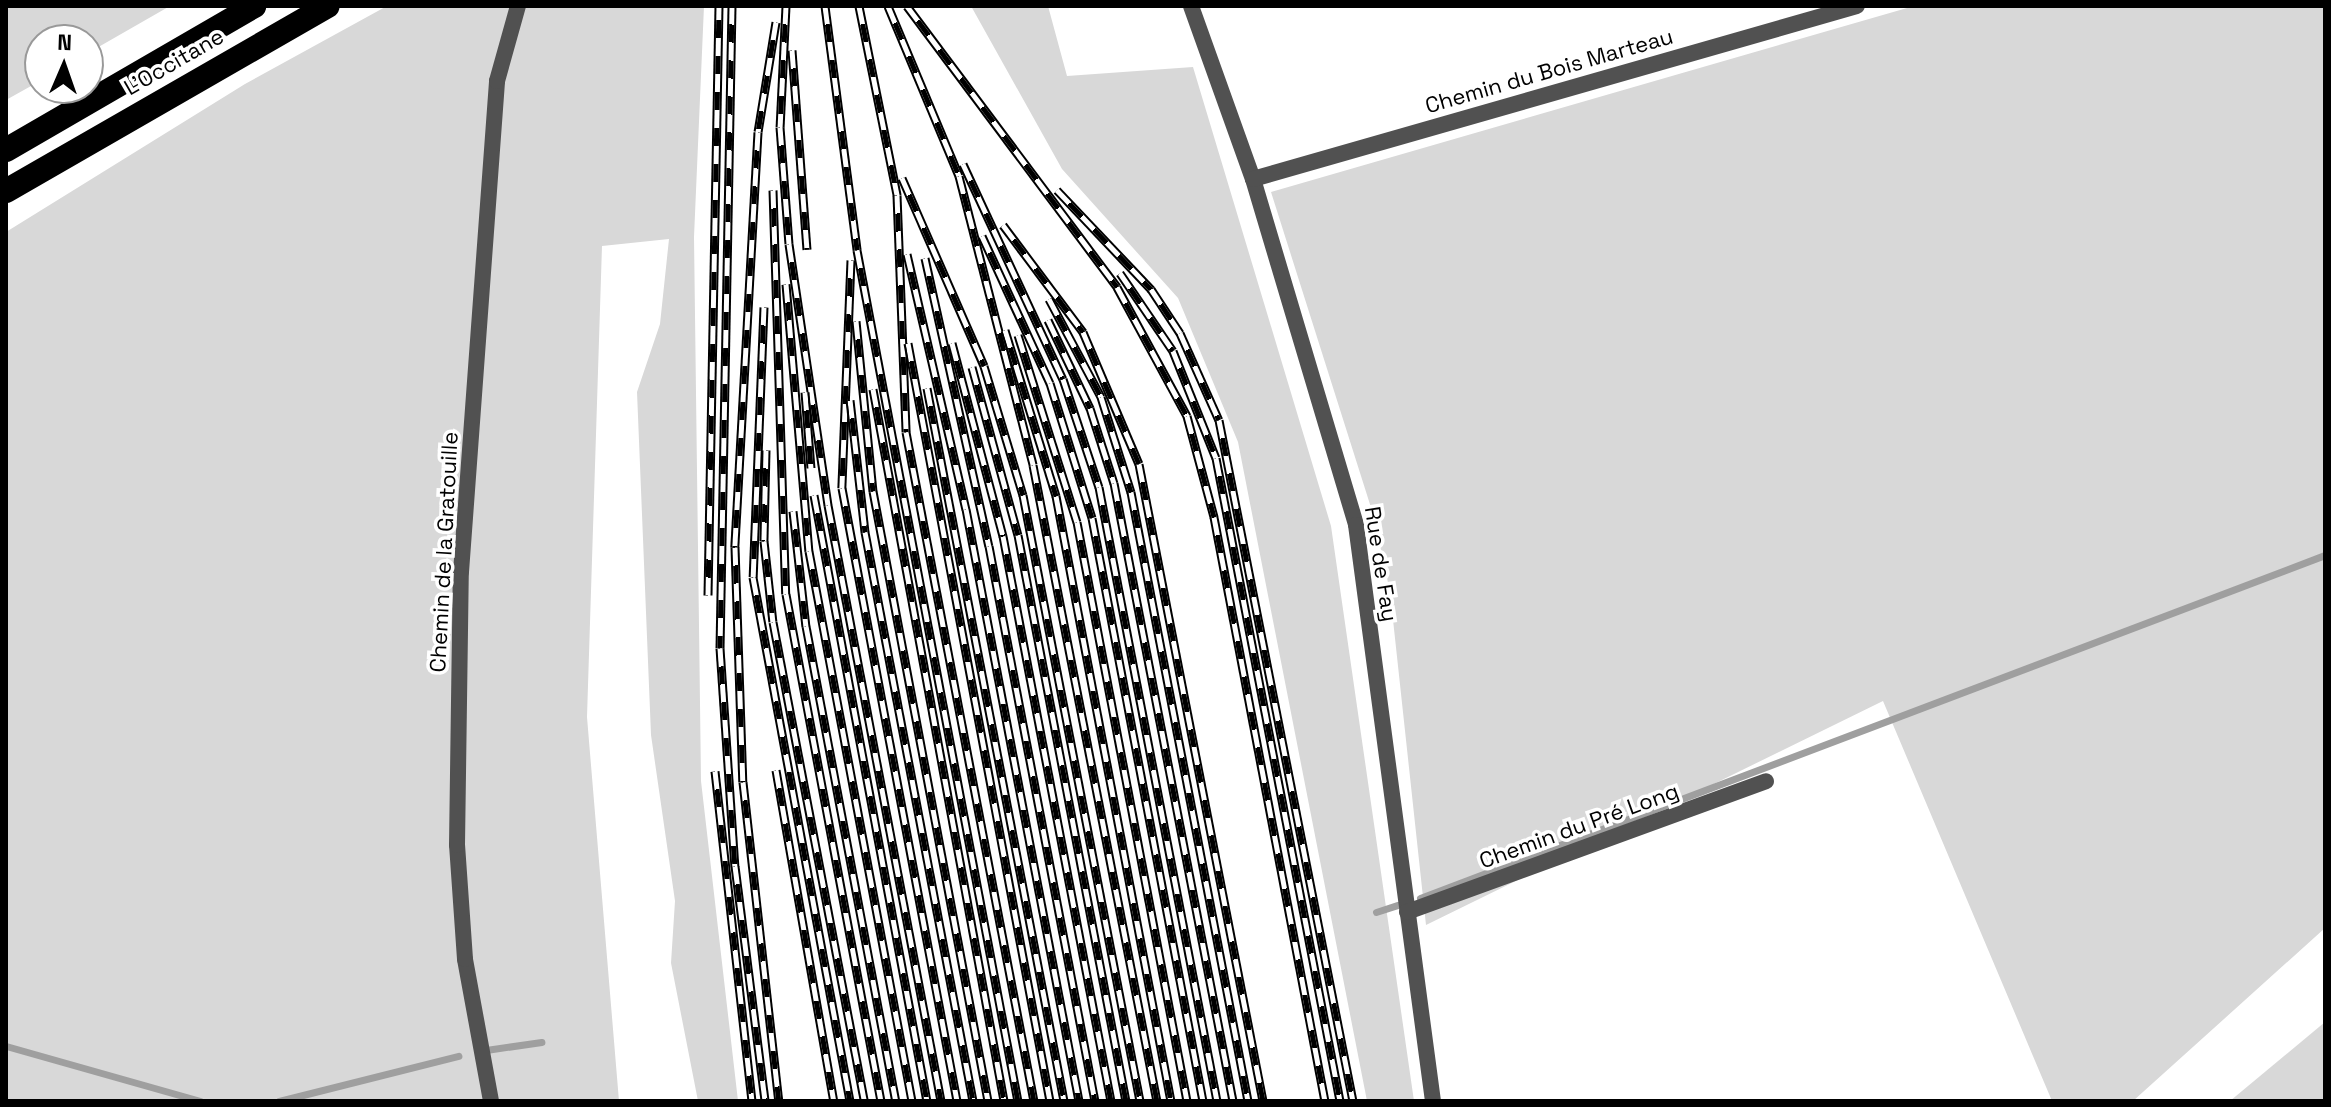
<!DOCTYPE html>
<html>
<head>
<meta charset="utf-8">
<style>
	body { margin:0 }
	#map { position:relative; width:2331px; height:1107px; overflow:hidden; background:#fff; font-family:"Space Grotesk",sans-serif }
	div>[style] { position:absolute }
	.green>* { inset:0; background:#d8d8d8 }
	.stream>* { height:7px; margin:-3.5px; padding:0 3.5px; transform-origin:3.5px; border-radius:3.5px; background:#9f9f9f }
	.minor>* { height:16px; margin:-8px; padding:0 8px; transform-origin:8px; border-radius:8px; background:#515151 }
	.motorway>* { height:24px; margin:-12px; padding:0 12px; transform-origin:12px; border-radius:12px; background:#000 }
	.rail>* { height:9px; margin-top:-4.5px; transform-origin:0; background:repeating-linear-gradient(90deg,#fff 0 18px,#000 0 36px); box-sizing:border-box; border-block:2px solid #000 }
	span { translate:-50% -50%; white-space:nowrap; text-align:center; line-height:1.15; -webkit-text-stroke:7px #fff; paint-order:stroke }
	.street-label { font-size:22px; color:#000 }
	.frame { position:absolute; inset:0; border:8px solid #000; pointer-events:none }
	.north { position:absolute; left:24px; top:24px; width:80px; height:80px; box-sizing:border-box; background:#fff; border:2px solid #999; border-radius:50%; rotate:2deg; font-size:22px; font-weight:700; line-height:32px; text-align:center; color:#000 }
	.north::after { content:''; display:block; margin:auto; width:28px; height:36px; background:#000; clip-path:polygon(50% 0,100% 100%,50% 72%,0 100%) }
</style>
</head>
<body>
<div id="map">
	<div class="green">
		<i style="clip-path:polygon(6px 6px,170px 6px,88px 53px,88px 40px,40px 40px,40px 81px,6px 100px)"></i>
		<i style="clip-path:polygon(387px 6px,704px 6px,694px 237px,701px 781px,738px 1101px,698px 1101px,671px 963px,675px 901px,651px 735px,637px 392px,660px 324px,669px 239px,602px 246px,587px 717px,619px 1101px,6px 1101px,6px 232px,245px 84px)"></i>
		<i style="clip-path:polygon(971px 6px,1048px 6px,1067px 76px,1193px 67px,1331px 526px,1414px 1101px,1367px 1101px,1238px 442px,1178px 298px,1062px 169px)"></i>
		<i style="clip-path:polygon(1914px 6px,2325px 6px,2325px 928px,2133px 1101px,2052px 1101px,1883px 701px,1426px 925px,1390px 592px,1374px 517px,1271px 192px)"></i>
		<i style="clip-path:polygon(2325px 1022px,2325px 1101px,2230px 1101px)"></i>
	</div>
	<div class="stream">
		<i style="left:1420px;top:898px;width:968px;rotate:-20.76deg"></i>
		<i style="left:1376px;top:912px;width:23px;rotate:-18deg"></i>
		<i style="left:6px;top:1046px;width:202px;rotate:15.8deg"></i>
		<i style="left:486px;top:1050px;width:56px;rotate:-8.3deg"></i>
		<i style="left:279px;top:1101px;width:185px;rotate:-14.1deg"></i>
	</div>
	<div class="minor">
		<i style="left:1191px;top:6px;width:184px;rotate:70.3deg"></i>
		<i style="left:1253px;top:179px;width:361px;rotate:73.4deg"></i>
		<i style="left:1356px;top:525px;width:581px;rotate:82.39deg"></i>
		<i style="left:1253px;top:179px;width:628px;rotate:-15.98deg"></i>
		<i style="left:1407px;top:912px;width:382px;rotate:-20deg"></i>
		<i style="left:491px;top:1101px;width:144px;rotate:-100.4deg"></i>
		<i style="left:465px;top:959px;width:114px;rotate:-94deg"></i>
		<i style="left:457px;top:845px;width:273px;rotate:-89.2deg"></i>
		<i style="left:461px;top:572px;width:492px;rotate:-85.8deg"></i>
		<i style="left:497px;top:81px;width:78px;rotate:-74.4deg"></i>
	</div>
	<div class="motorway">
		<i style="left:6px;top:150px;width:287px;rotate:-30.1deg"></i>
		<i style="left:6px;top:191px;width:371px;rotate:-29.9deg"></i>
	</div>
	<div class="rail">
		<i style="left:732px;top:6px;width:642px;rotate:91.07deg"></i>
		<i style="left:720px;top:648px;width:219px;rotate:86.1deg"></i>
		<i style="left:735px;top:866px;width:237px;rotate:82.7deg"></i>
		<i style="left:786px;top:6px;width:121px;rotate:92.8deg"></i>
		<i style="left:780px;top:127px;width:117px;rotate:85.6deg"></i>
		<i style="left:789px;top:244px;width:264px;rotate:81.5deg"></i>
		<i style="left:828px;top:505px;width:607px;rotate:79.26deg"></i>
		<i style="left:825px;top:6px;width:246px;rotate:82.5deg"></i>
		<i style="left:857px;top:250px;width:866px;rotate:79.29deg"></i>
		<i style="left:859px;top:6px;width:193px;rotate:78.6deg"></i>
		<i style="left:897px;top:195px;width:237px;rotate:87.8deg"></i>
		<i style="left:906px;top:432px;width:681px;rotate:79.17deg"></i>
		<i style="left:888px;top:6px;width:184px;rotate:67.3deg"></i>
		<i style="left:959px;top:176px;width:298px;rotate:75.6deg"></i>
		<i style="left:1033px;top:465px;width:648px;rotate:78.97deg"></i>
		<i style="left:907px;top:6px;width:351px;rotate:53.2deg"></i>
		<i style="left:1117px;top:287px;width:147px;rotate:61.5deg"></i>
		<i style="left:1187px;top:416px;width:105px;rotate:75deg"></i>
		<i style="left:1214px;top:517px;width:594px;rotate:79.24deg"></i>
		<i style="left:776px;top:22px;width:111px;rotate:99.3deg"></i>
		<i style="left:758px;top:132px;width:416px;rotate:93.2deg"></i>
		<i style="left:735px;top:547px;width:235px;rotate:88.1deg"></i>
		<i style="left:743px;top:782px;width:321px;rotate:83.6deg"></i>
		<i style="left:792px;top:50px;width:200px;rotate:85.7deg"></i>
		<i style="left:963px;top:164px;width:237px;rotate:65.1deg"></i>
		<i style="left:1063px;top:379px;width:114px;rotate:71.6deg"></i>
		<i style="left:1099px;top:487px;width:625px;rotate:79.12deg"></i>
		<i style="left:902px;top:178px;width:205px;rotate:66.4deg"></i>
		<i style="left:984px;top:366px;width:135px;rotate:73.2deg"></i>
		<i style="left:1023px;top:495px;width:617px;rotate:79.07deg"></i>
		<i style="left:773px;top:190px;width:404px;rotate:88.2deg"></i>
		<i style="left:786px;top:594px;width:516px;rotate:79.39deg"></i>
		<i style="left:1057px;top:190px;width:137px;rotate:46.5deg"></i>
		<i style="left:1151px;top:289px;width:53px;rotate:56.6deg"></i>
		<i style="left:1180px;top:333px;width:95px;rotate:65.9deg"></i>
		<i style="left:1219px;top:420px;width:694px;rotate:78.87deg"></i>
		<i style="left:1003px;top:225px;width:134px;rotate:53.2deg"></i>
		<i style="left:1083px;top:332px;width:143px;rotate:67deg"></i>
		<i style="left:1139px;top:464px;width:649px;rotate:78.98deg"></i>
		<i style="left:982px;top:236px;width:162px;rotate:65.2deg"></i>
		<i style="left:1050px;top:383px;width:141px;rotate:72.7deg"></i>
		<i style="left:1092px;top:518px;width:593px;rotate:79.22deg"></i>
		<i style="left:907px;top:254px;width:262px;rotate:77deg"></i>
		<i style="left:966px;top:509px;width:603px;rotate:79.19deg"></i>
		<i style="left:925px;top:258px;width:295px;rotate:77.5deg"></i>
		<i style="left:989px;top:546px;width:565px;rotate:79.19deg"></i>
		<i style="left:851px;top:260px;width:228px;rotate:92.3deg"></i>
		<i style="left:842px;top:488px;width:624px;rotate:79.37deg"></i>
		<i style="left:1120px;top:273px;width:94px;rotate:55.8deg"></i>
		<i style="left:1173px;top:351px;width:115px;rotate:68.1deg"></i>
		<i style="left:1216px;top:458px;width:655px;rotate:79.08deg"></i>
		<i style="left:786px;top:284px;width:268px;rotate:85.1deg"></i>
		<i style="left:809px;top:551px;width:560px;rotate:79.39deg"></i>
		<i style="left:1049px;top:299px;width:111px;rotate:62deg"></i>
		<i style="left:1101px;top:397px;width:100px;rotate:72.5deg"></i>
		<i style="left:1131px;top:492px;width:620px;rotate:79.12deg"></i>
		<i style="left:764px;top:307px;width:270px;rotate:92.3deg"></i>
		<i style="left:753px;top:577px;width:533px;rotate:79.51deg"></i>
		<i style="left:1048px;top:320px;width:98px;rotate:64.5deg"></i>
		<i style="left:1090px;top:408px;width:79px;rotate:72.3deg"></i>
		<i style="left:1114px;top:483px;width:629px;rotate:79.1deg"></i>
		<i style="left:856px;top:321px;width:171px;rotate:84.3deg"></i>
		<i style="left:873px;top:491px;width:621px;rotate:79.32deg"></i>
		<i style="left:1005px;top:330px;width:174px;rotate:72.9deg"></i>
		<i style="left:1056px;top:496px;width:616px;rotate:79.24deg"></i>
		<i style="left:1018px;top:335px;width:196px;rotate:72.5deg"></i>
		<i style="left:1077px;top:522px;width:589px;rotate:79.24deg"></i>
		<i style="left:908px;top:343px;width:771px;rotate:79.39deg"></i>
		<i style="left:952px;top:343px;width:200px;rotate:75.2deg"></i>
		<i style="left:1003px;top:536px;width:575px;rotate:79.18deg"></i>
		<i style="left:972px;top:367px;width:174px;rotate:74.7deg"></i>
		<i style="left:1018px;top:535px;width:576px;rotate:79.2deg"></i>
		<i style="left:927px;top:388px;width:726px;rotate:79.12deg"></i>
		<i style="left:873px;top:389px;width:724px;rotate:79.57deg"></i>
		<i style="left:805px;top:392px;width:76px;rotate:85.5deg"></i>
		<i style="left:850px;top:400px;width:133px;rotate:83.5deg"></i>
		<i style="left:865px;top:532px;width:579px;rotate:79.25deg"></i>
		<i style="left:766px;top:450px;width:91px;rotate:91.3deg"></i>
		<i style="left:764px;top:541px;width:81px;rotate:83.7deg"></i>
		<i style="left:773px;top:622px;width:488px;rotate:79.2deg"></i>
		<i style="left:814px;top:495px;width:616px;rotate:79.44deg"></i>
		<i style="left:793px;top:511px;width:116px;rotate:83.6deg"></i>
		<i style="left:806px;top:626px;width:483px;rotate:79.3deg"></i>
		<i style="left:708px;top:595px;width:589px;rotate:-88.93deg"></i>
		<i style="left:776px;top:770px;width:336px;rotate:80.1deg"></i>
		<i style="left:715px;top:771px;width:332px;rotate:83.6deg"></i>
	</div>
	<div class="street-label">
		<span style="left:174px;top:62px;rotate:-30deg">L'Occitane</span>
		<span style="left:1549px;top:71px;rotate:-16deg">Chemin du Bois Marteau</span>
		<span style="left:444px;top:552px;rotate:-87deg">Chemin de la Gratouille</span>
		<span style="left:1381px;top:564px;rotate:81deg">Rue de Fay</span>
		<span style="left:1579px;top:826px;rotate:-20deg">Chemin du Pré Long</span>
	</div>
	<div class="frame"></div>
	<div class="north">N</div>
</div>
</body>
</html>
